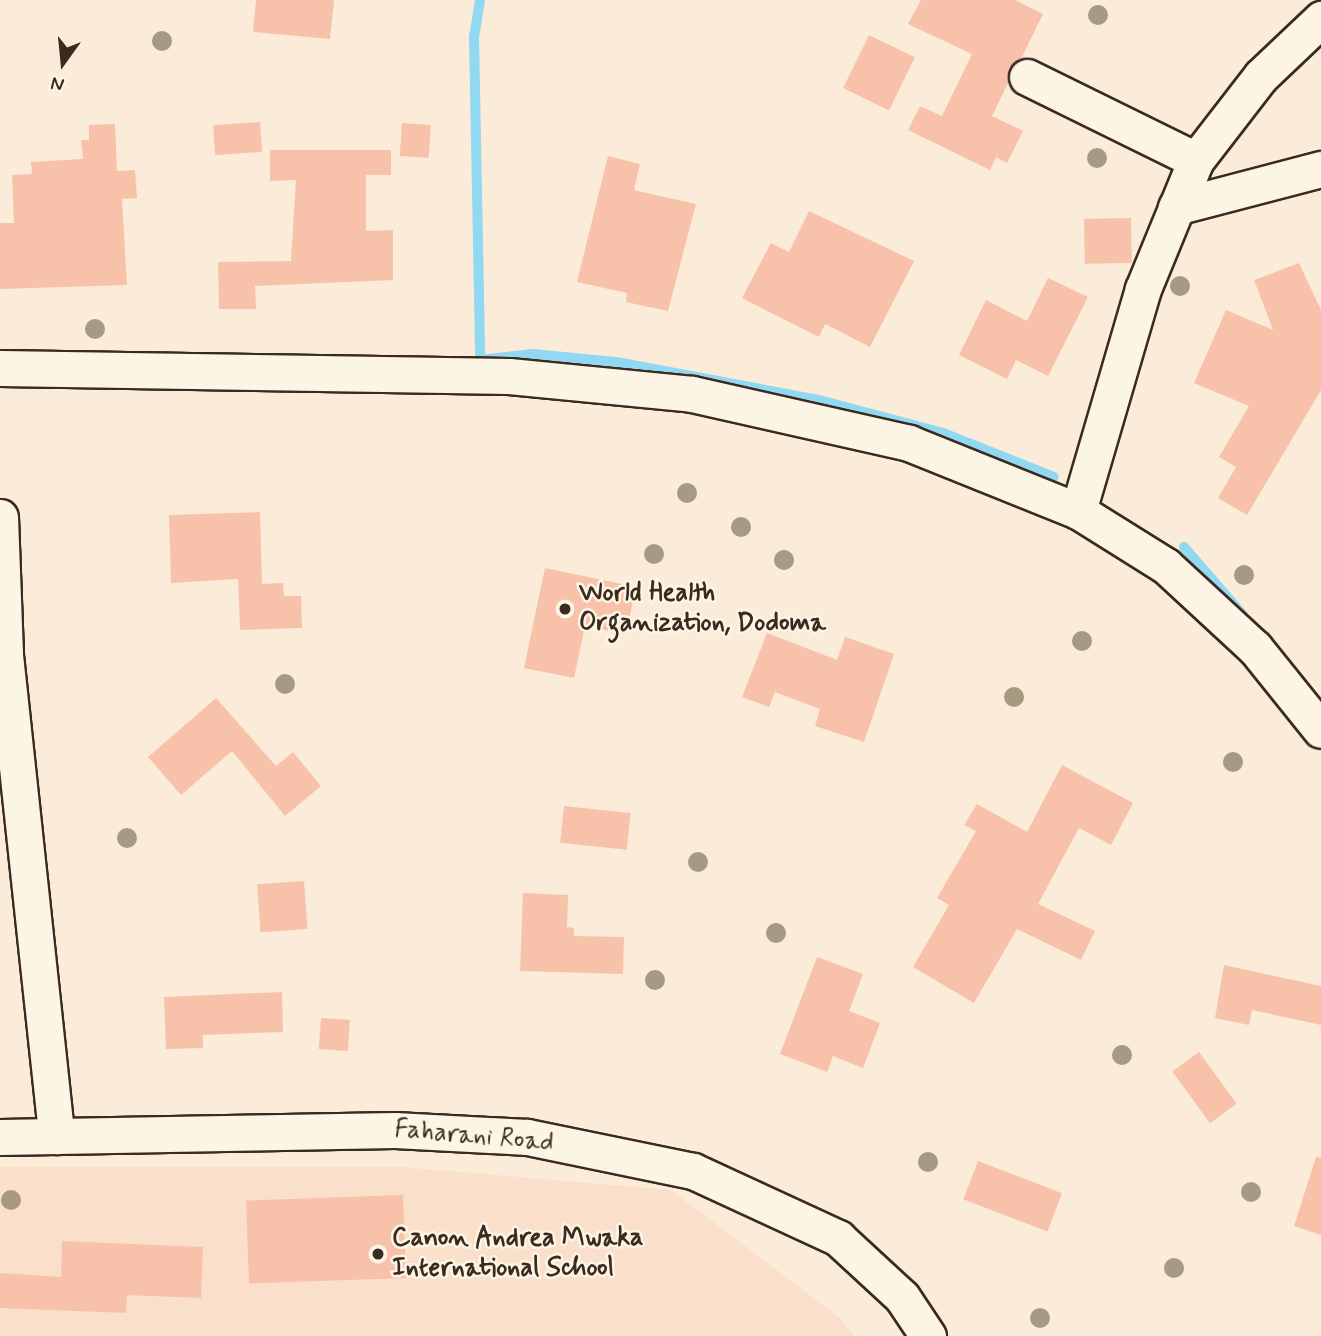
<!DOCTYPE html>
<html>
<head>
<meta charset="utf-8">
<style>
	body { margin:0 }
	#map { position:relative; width:1321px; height:1336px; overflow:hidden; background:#fbebd9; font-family:Mynerve,sans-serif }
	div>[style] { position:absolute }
	.built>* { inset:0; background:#fadfcb }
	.stream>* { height:10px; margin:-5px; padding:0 5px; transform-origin:5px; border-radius:5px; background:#91d8f2 }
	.building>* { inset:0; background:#f7c2a9; transform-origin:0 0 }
	.roads { filter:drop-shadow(2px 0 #3b2a1e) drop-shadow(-2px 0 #3b2a1e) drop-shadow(0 2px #3b2a1e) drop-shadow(0 -2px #3b2a1e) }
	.minor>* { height:35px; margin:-17.5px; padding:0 17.5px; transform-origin:17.5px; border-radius:17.5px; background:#fcf5e5 }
	.trees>* { width:20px; height:20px; margin:-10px; border-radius:50%; background:#a69a83 }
	.dots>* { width:19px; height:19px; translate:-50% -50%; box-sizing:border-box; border:4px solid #fcf5e5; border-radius:50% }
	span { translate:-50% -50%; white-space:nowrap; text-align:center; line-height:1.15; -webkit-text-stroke:5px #fcf5e5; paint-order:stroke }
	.poi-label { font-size:26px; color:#3b2a1e; font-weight:700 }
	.left { translate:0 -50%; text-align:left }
	.street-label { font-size:26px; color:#3b2a1e }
	.north { position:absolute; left:28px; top:28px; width:70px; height:70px; -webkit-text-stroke:5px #fcf5e5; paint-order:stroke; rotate:195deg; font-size:19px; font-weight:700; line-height:28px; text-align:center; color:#3b2a1e }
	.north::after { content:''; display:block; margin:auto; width:24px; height:32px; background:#3b2a1e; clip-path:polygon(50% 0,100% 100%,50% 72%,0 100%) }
</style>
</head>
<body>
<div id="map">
	<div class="built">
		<i style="clip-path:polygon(0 1167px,401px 1167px,671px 1190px,840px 1318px,854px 1336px,0 1336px)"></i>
	</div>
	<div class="stream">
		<i style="left:480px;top:0;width:36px;rotate:99deg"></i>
		<i style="left:474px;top:36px;width:324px;rotate:88.9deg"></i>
		<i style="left:480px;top:360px;width:53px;rotate:-6.5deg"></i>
		<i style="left:533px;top:354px;width:83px;rotate:5.5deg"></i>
		<i style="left:616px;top:362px;width:207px;rotate:10.6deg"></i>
		<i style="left:819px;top:400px;width:128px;rotate:14.9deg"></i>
		<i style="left:943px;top:433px;width:119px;rotate:21.6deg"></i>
		<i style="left:1184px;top:547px;width:90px;rotate:49.1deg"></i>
	</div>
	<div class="building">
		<i style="clip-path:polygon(256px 0,334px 0,330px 39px,253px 32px)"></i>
		<i style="clip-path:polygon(921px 0,1015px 0,1043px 14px,1021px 59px,1009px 68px,1008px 83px,992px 116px,1023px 131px,1007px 163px,996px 157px,990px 170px,908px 130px,920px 106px,942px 116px,972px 54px,908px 24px)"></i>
		<i style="left:869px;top:35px;width:51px;height:59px;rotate:26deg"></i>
		<i style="left:260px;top:122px;width:30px;height:47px;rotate:86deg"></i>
		<i style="left:402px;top:123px;width:29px;height:33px;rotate:4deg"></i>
		<i style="clip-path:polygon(115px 124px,117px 171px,135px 170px,137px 198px,122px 199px,127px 285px,0 289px,0 223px,14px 223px,12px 175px,32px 174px,31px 162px,83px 159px,81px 140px,89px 140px,89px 125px)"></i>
		<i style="clip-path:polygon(270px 150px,391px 150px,391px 175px,366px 175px,366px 231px,393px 230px,393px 280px,255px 286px,256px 309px,219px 309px,218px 262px,291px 261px,296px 180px,270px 181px)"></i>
		<i style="clip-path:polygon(608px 156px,640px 164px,634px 190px,696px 204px,668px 311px,626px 302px,627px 293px,577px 282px)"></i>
		<i style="clip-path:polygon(809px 211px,914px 261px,870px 347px,825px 324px,819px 337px,742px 298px,771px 243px,789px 252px)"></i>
		<i style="left:1131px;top:218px;width:45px;height:47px;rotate:89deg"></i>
		<i style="clip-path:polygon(1299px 263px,1321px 310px,1321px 390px,1247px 515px,1218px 498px,1236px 467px,1219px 457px,1249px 406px,1194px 383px,1226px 310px,1273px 330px,1254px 280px)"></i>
		<i style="clip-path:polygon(1048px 278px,1088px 297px,1048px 376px,1016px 360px,1007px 379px,959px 355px,986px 300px,1027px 321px)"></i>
		<i style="clip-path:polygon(260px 512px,262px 584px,283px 583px,284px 596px,301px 596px,302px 628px,240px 630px,238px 579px,171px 583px,169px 515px)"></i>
		<i style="clip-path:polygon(545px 568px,636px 587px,626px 634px,585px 626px,574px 678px,524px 668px)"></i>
		<i style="clip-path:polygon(767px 633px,837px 660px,845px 637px,894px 654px,864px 742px,815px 726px,820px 709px,775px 692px,769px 707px,742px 697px)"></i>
		<i style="clip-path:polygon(216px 698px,276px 766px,293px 752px,321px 786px,285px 816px,232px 751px,181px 795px,148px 757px)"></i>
		<i style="clip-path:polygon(1062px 765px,1133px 803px,1111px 845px,1079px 828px,1038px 904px,1095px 931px,1081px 960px,1017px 929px,974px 1003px,913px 967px,949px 905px,937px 898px,976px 831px,964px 825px,977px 804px,1027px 832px)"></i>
		<i style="left:564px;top:806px;width:67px;height:37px;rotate:6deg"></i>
		<i style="left:304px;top:881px;width:48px;height:47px;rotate:86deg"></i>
		<i style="clip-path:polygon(523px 893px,568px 895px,567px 927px,574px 928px,574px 936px,624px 937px,623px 974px,520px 971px)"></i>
		<i style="clip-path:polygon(817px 957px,863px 974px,849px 1011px,880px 1023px,863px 1068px,833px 1056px,827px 1072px,780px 1054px)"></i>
		<i style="clip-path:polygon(1224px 965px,1321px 986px,1321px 1025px,1252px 1010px,1249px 1025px,1215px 1018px)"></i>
		<i style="clip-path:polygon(282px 992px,283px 1032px,203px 1035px,203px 1048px,166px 1049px,164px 997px)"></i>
		<i style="left:321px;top:1018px;width:29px;height:31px;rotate:4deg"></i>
		<i style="left:1199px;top:1052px;width:64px;height:33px;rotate:54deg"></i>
		<i style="clip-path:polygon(1316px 1157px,1321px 1158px,1321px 1235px,1294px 1226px)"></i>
		<i style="left:978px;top:1161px;width:90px;height:41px;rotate:21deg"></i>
		<i style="left:403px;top:1195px;width:83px;height:157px;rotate:88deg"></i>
		<i style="clip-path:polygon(62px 1241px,203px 1247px,201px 1298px,127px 1295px,126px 1313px,0 1308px,0 1273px,61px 1277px)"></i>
	</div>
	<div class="roads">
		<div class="minor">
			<i style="left:1027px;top:77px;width:188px;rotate:26.2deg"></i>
			<i style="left:1176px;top:207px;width:150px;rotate:-14.7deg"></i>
			<i style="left:0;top:368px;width:509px;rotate:0.9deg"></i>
			<i style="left:509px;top:376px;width:184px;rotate:5.6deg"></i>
			<i style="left:692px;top:394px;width:222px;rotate:12.7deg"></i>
			<i style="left:909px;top:443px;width:182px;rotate:21.9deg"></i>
			<i style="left:1078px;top:511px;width:104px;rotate:32deg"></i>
			<i style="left:1166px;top:566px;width:121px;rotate:42.7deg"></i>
			<i style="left:1255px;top:648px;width:105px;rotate:51.2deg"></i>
			<i style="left:1078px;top:511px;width:231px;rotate:-73.7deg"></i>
			<i style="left:1143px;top:289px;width:139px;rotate:-67.7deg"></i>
			<i style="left:1196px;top:160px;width:106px;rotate:-52.3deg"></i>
			<i style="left:1261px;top:76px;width:83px;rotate:-43.5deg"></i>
			<i style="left:0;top:517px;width:138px;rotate:87.9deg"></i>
			<i style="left:5px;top:655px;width:484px;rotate:83.9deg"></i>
			<i style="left:0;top:1137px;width:395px;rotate:-1deg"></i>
			<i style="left:395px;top:1130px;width:132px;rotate:3deg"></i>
			<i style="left:527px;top:1137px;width:169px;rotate:11.6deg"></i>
			<i style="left:693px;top:1171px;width:160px;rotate:24.8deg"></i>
			<i style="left:838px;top:1238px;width:87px;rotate:42.7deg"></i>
			<i style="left:902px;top:1297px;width:47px;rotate:56.3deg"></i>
		</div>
	</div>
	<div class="trees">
		<i style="left:1098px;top:15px"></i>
		<i style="left:162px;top:41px"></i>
		<i style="left:1097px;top:158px"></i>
		<i style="left:1180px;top:286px"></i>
		<i style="left:95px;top:329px"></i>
		<i style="left:687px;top:493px"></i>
		<i style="left:741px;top:527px"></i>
		<i style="left:654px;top:554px"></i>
		<i style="left:784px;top:560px"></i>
		<i style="left:1244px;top:575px"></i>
		<i style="left:1082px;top:641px"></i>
		<i style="left:285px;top:684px"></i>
		<i style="left:1014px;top:697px"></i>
		<i style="left:1233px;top:762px"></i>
		<i style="left:127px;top:838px"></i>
		<i style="left:698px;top:862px"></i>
		<i style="left:776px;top:933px"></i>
		<i style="left:655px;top:980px"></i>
		<i style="left:1122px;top:1055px"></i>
		<i style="left:928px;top:1162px"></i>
		<i style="left:1251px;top:1192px"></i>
		<i style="left:11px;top:1200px"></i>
		<i style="left:1174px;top:1268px"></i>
		<i style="left:1040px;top:1318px"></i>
	</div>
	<div class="dots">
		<i style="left:565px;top:609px;background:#3b2a1e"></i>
		<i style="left:378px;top:1254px;background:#3b2a1e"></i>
	</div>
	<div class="poi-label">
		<span class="left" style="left:579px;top:609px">World Health<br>Organization, Dodoma</span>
		<span class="left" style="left:392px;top:1254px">Canon Andrea Mwaka<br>International School</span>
	</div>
	<div class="street-label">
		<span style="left:474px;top:1137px;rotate:5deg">Faharani Road</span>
	</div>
	<div class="north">N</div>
</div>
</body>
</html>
